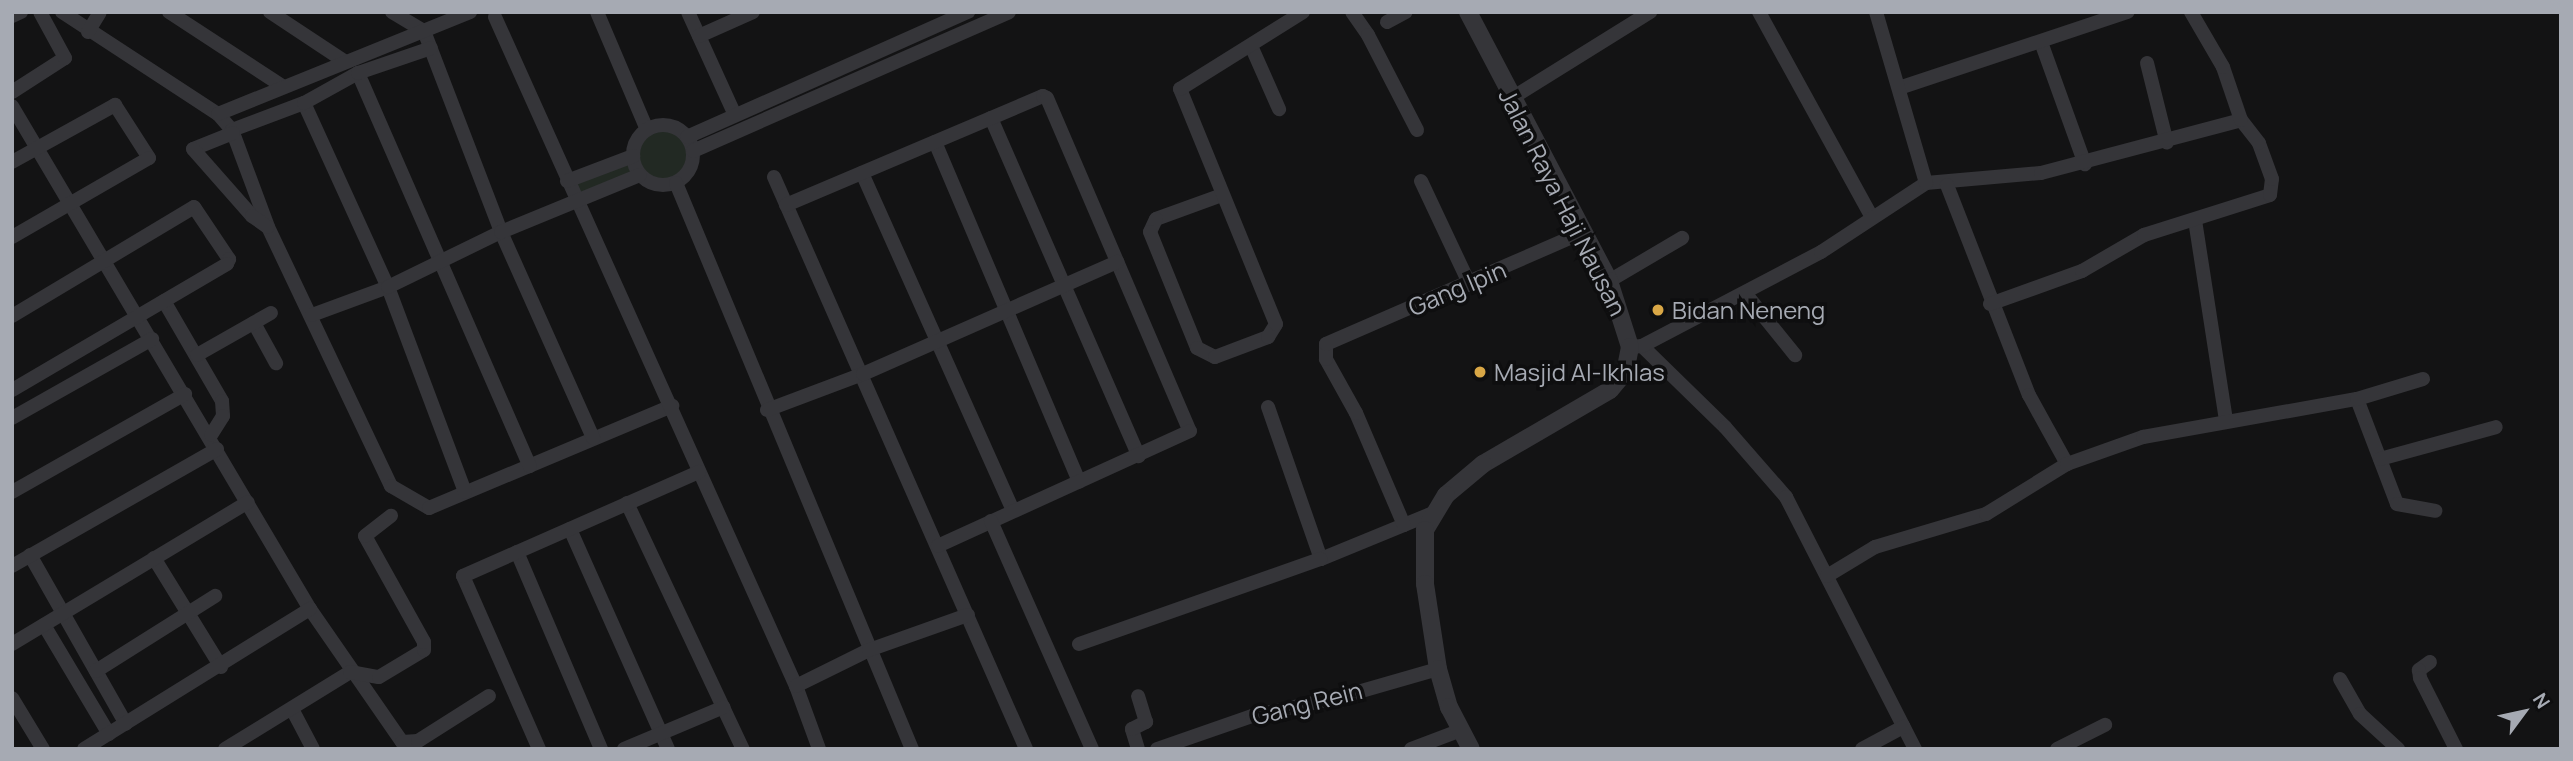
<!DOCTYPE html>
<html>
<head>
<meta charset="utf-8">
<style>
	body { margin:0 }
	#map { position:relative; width:2573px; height:761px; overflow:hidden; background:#131314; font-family:Manrope,sans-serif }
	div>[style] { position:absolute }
	.green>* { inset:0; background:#222923 }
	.minor>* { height:14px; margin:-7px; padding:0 7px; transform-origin:7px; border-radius:7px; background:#353539 }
	.minor>.ring { margin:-7px; padding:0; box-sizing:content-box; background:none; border:14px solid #353539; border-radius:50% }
	.tertiary>* { height:18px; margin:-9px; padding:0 9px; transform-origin:9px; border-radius:9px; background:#353539 }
	.dots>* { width:19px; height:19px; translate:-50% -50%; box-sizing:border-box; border:4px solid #0e0e0f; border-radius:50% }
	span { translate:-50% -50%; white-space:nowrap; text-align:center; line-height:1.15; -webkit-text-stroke:7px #0e0e0f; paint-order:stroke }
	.street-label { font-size:24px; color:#a6aab3 }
	.poi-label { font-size:24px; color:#a6aab3 }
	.left { translate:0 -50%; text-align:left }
	.frame { position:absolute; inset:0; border:14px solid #a6aab3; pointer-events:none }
	.north { position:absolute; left:2489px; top:677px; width:70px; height:70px; -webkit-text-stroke:5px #0e0e0f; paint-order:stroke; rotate:57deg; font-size:19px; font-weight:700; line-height:28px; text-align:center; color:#a6aab3 }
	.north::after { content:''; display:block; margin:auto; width:24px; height:32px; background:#a6aab3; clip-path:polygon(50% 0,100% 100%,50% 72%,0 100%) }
</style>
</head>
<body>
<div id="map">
	<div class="green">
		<i style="clip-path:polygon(656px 125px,676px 128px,690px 142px,693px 161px,684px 178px,657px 185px,640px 175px,576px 202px,567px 181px,633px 156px,640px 137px)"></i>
	</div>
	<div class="minor">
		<i style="left:62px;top:12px;width:186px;rotate:33.2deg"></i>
		<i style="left:218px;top:114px;width:21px;rotate:49deg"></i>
		<i style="left:232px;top:130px;width:103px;rotate:69.6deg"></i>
		<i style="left:268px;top:227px;width:287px;rotate:64.6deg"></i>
		<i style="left:391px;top:486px;width:44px;rotate:30.1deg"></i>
		<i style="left:429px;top:508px;width:264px;rotate:-22.8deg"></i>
		<i style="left:169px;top:12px;width:135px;rotate:33.2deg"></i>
		<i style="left:270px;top:12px;width:89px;rotate:33.5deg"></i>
		<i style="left:392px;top:12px;width:37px;rotate:31deg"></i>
		<i style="left:597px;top:12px;width:128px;rotate:67deg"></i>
		<i style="left:688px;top:12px;width:113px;rotate:65.5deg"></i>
		<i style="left:1352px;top:12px;width:28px;rotate:55deg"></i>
		<i style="left:1368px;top:35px;width:107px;rotate:62.7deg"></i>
		<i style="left:1759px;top:12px;width:233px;rotate:61.2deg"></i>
		<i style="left:12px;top:16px;width:10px;rotate:-24deg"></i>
		<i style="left:495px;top:17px;width:734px;rotate:65.78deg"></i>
		<i style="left:796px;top:686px;width:67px;rotate:69.9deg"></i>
		<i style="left:1387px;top:22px;width:21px;rotate:-28deg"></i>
		<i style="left:424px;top:31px;width:215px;rotate:69deg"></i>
		<i style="left:501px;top:232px;width:226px;rotate:65.9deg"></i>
		<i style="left:88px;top:32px;width:23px;rotate:-59deg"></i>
		<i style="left:699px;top:36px;width:59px;rotate:-24deg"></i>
		<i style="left:2041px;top:42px;width:130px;rotate:70.2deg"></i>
		<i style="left:1252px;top:48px;width:67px;rotate:66.1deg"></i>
		<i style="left:2147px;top:63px;width:82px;rotate:76deg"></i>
		<i style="left:358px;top:73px;width:429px;rotate:66.4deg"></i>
		<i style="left:1899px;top:88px;width:241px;rotate:-18.4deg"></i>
		<i style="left:12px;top:92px;width:63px;rotate:-32.7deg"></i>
		<i style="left:65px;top:58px;width:52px;rotate:-118.5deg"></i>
		<i style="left:1512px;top:98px;width:163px;rotate:-31.9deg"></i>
		<i style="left:304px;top:103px;width:202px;rotate:65.5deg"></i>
		<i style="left:388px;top:287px;width:219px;rotate:69.4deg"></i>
		<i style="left:12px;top:106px;width:585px;rotate:59.36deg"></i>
		<i style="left:310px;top:609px;width:162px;rotate:55.3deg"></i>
		<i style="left:402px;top:742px;width:16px;rotate:-4deg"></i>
		<i style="left:418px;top:741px;width:84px;rotate:-32.4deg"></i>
		<i style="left:218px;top:114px;width:272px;rotate:-22deg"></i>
		<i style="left:991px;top:118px;width:369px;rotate:66.4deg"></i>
		<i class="ring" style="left:633px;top:125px;width:46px;height:46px"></i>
		<i style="left:232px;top:130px;width:77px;rotate:-20.6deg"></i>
		<i style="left:304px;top:103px;width:62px;rotate:-29.1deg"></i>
		<i style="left:358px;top:73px;width:77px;rotate:-18.9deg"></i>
		<i style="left:233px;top:133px;width:43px;rotate:158.2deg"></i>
		<i style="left:193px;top:149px;width:89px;rotate:48.6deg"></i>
		<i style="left:252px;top:216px;width:19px;rotate:35deg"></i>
		<i style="left:687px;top:137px;width:308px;rotate:-24deg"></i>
		<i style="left:935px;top:142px;width:369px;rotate:67deg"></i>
		<i style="left:693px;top:151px;width:345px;rotate:-23.7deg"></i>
		<i style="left:12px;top:162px;width:118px;rotate:-29deg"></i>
		<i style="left:115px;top:105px;width:63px;rotate:57.3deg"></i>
		<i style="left:149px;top:158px;width:158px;rotate:150deg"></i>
		<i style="left:862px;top:173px;width:369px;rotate:65.9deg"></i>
		<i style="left:774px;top:177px;width:625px;rotate:66.22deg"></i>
		<i style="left:567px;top:181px;width:71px;rotate:-20.7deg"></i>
		<i style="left:1421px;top:181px;width:115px;rotate:64.8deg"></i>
		<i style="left:676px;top:183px;width:613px;rotate:67.37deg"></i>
		<i style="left:1926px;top:183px;width:115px;rotate:-5deg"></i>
		<i style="left:2041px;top:173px;width:207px;rotate:-14.8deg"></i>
		<i style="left:1947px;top:185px;width:225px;rotate:68.7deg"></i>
		<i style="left:2029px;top:395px;width:79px;rotate:61.2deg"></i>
		<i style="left:1222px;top:195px;width:70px;rotate:160deg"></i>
		<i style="left:1156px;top:219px;width:14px;rotate:115deg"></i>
		<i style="left:1150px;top:232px;width:125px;rotate:67.9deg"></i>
		<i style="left:1197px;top:348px;width:20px;rotate:27deg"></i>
		<i style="left:1215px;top:357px;width:57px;rotate:-20.7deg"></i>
		<i style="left:1268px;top:337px;width:15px;rotate:-58deg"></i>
		<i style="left:1276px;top:324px;width:254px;rotate:-112.2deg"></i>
		<i style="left:1180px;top:89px;width:145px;rotate:-32deg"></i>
		<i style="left:786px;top:205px;width:279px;rotate:-23deg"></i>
		<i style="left:1043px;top:96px;width:4px;rotate:27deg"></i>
		<i style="left:1047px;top:98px;width:362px;rotate:66.8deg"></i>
		<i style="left:1190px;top:431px;width:277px;rotate:155.5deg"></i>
		<i style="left:2195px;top:220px;width:202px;rotate:81.2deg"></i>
		<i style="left:1609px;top:281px;width:85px;rotate:-30.5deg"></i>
		<i style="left:1745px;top:293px;width:80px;rotate:51.1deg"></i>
		<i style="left:164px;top:301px;width:116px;rotate:59.9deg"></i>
		<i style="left:222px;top:401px;width:15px;rotate:86deg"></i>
		<i style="left:223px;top:416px;width:22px;rotate:122deg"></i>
		<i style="left:1990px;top:304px;width:98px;rotate:-19.7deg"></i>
		<i style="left:2082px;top:271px;width:72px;rotate:-30.1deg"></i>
		<i style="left:2144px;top:235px;width:132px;rotate:-17.6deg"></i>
		<i style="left:2270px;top:195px;width:16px;rotate:-83deg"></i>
		<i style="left:2272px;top:179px;width:38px;rotate:-110deg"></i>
		<i style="left:2259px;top:143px;width:29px;rotate:-128deg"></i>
		<i style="left:2241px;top:120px;width:56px;rotate:-108.8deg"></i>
		<i style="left:2223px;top:67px;width:64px;rotate:-120.2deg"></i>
		<i style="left:312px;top:315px;width:81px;rotate:-20.2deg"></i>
		<i style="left:388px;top:287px;width:126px;rotate:-26deg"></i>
		<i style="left:501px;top:232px;width:150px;rotate:-22.3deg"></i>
		<i style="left:12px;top:316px;width:212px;rotate:-30.9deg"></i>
		<i style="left:194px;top:207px;width:63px;rotate:56.1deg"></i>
		<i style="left:229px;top:259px;width:5px;rotate:112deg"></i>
		<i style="left:227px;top:264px;width:249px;rotate:149.6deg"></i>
		<i style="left:254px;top:323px;width:46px;rotate:61.2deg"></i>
		<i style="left:1642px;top:346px;width:116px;rotate:44.3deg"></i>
		<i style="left:1725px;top:427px;width:93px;rotate:48.9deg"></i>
		<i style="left:1786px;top:497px;width:283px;rotate:62.9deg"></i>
		<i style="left:1630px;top:347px;width:12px;rotate:-5deg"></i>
		<i style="left:1642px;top:346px;width:202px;rotate:-27.7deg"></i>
		<i style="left:1821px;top:252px;width:126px;rotate:-33.3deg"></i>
		<i style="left:1926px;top:183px;width:178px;rotate:-106.3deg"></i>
		<i style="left:197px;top:355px;width:85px;rotate:-29.6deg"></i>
		<i style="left:2357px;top:399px;width:112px;rotate:69.1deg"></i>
		<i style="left:2397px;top:504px;width:39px;rotate:10deg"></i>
		<i style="left:1268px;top:407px;width:161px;rotate:70.8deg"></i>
		<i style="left:1321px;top:559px;width:121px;rotate:-22.3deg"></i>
		<i style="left:767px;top:410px;width:103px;rotate:-20.6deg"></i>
		<i style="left:863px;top:374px;width:278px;rotate:-23.8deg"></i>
		<i style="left:12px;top:418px;width:161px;rotate:-29.4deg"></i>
		<i style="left:2380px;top:459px;width:120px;rotate:-15.4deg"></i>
		<i style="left:12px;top:492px;width:199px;rotate:-29.5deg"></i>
		<i style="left:627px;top:503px;width:272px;rotate:64.8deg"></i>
		<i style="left:991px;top:521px;width:249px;rotate:66.1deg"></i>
		<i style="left:1404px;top:525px;width:122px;rotate:-113.2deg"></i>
		<i style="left:1356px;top:413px;width:62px;rotate:-119.1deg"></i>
		<i style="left:1326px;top:359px;width:15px;rotate:-90deg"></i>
		<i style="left:1326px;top:344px;width:281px;rotate:-23.5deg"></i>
		<i style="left:570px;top:529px;width:241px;rotate:66deg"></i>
		<i style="left:517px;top:552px;width:214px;rotate:66.9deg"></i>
		<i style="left:30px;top:555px;width:194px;rotate:60.4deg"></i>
		<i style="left:154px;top:558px;width:128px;rotate:58.4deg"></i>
		<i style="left:12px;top:566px;width:236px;rotate:-29.7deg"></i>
		<i style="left:1827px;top:576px;width:56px;rotate:-31.1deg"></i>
		<i style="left:1875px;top:547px;width:116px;rotate:-16.6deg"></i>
		<i style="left:1986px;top:514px;width:95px;rotate:-31.7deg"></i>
		<i style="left:2067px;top:464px;width:81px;rotate:-19.6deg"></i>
		<i style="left:2143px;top:437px;width:217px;rotate:-10.1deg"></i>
		<i style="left:2357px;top:399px;width:69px;rotate:-16.9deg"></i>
		<i style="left:44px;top:625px;width:127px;rotate:59.2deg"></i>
		<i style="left:12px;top:644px;width:275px;rotate:-31deg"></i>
		<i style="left:1079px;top:644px;width:256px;rotate:-19.4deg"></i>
		<i style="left:2430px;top:662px;width:14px;rotate:144deg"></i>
		<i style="left:2419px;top:670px;width:8px;rotate:83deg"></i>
		<i style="left:2420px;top:678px;width:80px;rotate:63.1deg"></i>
		<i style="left:96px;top:671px;width:141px;rotate:-32.2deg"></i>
		<i style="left:2340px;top:679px;width:40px;rotate:60.3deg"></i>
		<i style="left:2360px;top:714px;width:52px;rotate:42.6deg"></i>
		<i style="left:796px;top:686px;width:81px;rotate:-26.3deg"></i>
		<i style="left:869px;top:650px;width:105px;rotate:-19.5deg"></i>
		<i style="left:12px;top:698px;width:60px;rotate:58.7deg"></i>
		<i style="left:292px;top:709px;width:45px;rotate:62.3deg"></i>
		<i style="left:84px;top:749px;width:266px;rotate:-31.8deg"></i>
		<i style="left:225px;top:749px;width:147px;rotate:-31.6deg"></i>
		<i style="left:350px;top:672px;width:29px;rotate:10deg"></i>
		<i style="left:379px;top:677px;width:52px;rotate:-31deg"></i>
		<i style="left:424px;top:650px;width:8px;rotate:-90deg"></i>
		<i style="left:424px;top:642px;width:121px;rotate:-119.1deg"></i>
		<i style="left:365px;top:536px;width:33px;rotate:-38deg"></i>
		<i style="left:539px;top:749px;width:189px;rotate:-113.7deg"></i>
		<i style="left:463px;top:576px;width:258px;rotate:-23.8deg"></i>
		<i style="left:624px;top:749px;width:108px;rotate:-22.8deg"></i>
		<i style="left:1138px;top:749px;width:21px;rotate:-107deg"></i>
		<i style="left:1132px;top:729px;width:16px;rotate:-27deg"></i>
		<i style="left:1146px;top:722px;width:27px;rotate:-107deg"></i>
		<i style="left:1157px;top:749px;width:101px;rotate:-19.2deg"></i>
		<i style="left:1252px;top:716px;width:87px;rotate:-12deg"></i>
		<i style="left:1337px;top:698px;width:105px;rotate:-16deg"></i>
		<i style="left:1411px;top:749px;width:53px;rotate:-20.8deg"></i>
		<i style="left:1862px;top:749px;width:47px;rotate:-28.2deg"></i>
		<i style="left:2057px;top:749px;width:54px;rotate:-26.6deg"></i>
	</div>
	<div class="tertiary">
		<i style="left:1468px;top:12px;width:304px;rotate:62.3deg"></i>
		<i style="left:1609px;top:281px;width:69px;rotate:72.3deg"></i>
		<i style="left:1630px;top:347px;width:25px;rotate:101deg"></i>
		<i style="left:1625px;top:372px;width:23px;rotate:130deg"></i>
		<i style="left:1610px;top:390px;width:147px;rotate:149.8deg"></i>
		<i style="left:1483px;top:464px;width:48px;rotate:140deg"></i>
		<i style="left:1446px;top:495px;width:41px;rotate:121deg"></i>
		<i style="left:1425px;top:530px;width:54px;rotate:90deg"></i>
		<i style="left:1425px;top:584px;width:86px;rotate:81.3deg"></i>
		<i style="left:1438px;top:669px;width:40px;rotate:74deg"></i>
		<i style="left:1449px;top:707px;width:47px;rotate:62.4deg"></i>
	</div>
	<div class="dots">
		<i style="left:1658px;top:310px;background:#d9a746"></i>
		<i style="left:1480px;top:372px;background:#d9a746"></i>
	</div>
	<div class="street-label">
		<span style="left:1563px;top:202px;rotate:63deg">Jalan Raya Haji Nausan</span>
		<span style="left:1457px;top:288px;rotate:-23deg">Gang Ipin</span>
		<span style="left:1307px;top:703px;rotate:-14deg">Gang Rein</span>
	</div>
	<div class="poi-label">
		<span class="left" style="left:1672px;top:310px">Bidan Neneng</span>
		<span class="left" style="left:1494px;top:372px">Masjid Al-Ikhlas</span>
	</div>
	<div class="frame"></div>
	<div class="north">N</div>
</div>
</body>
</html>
